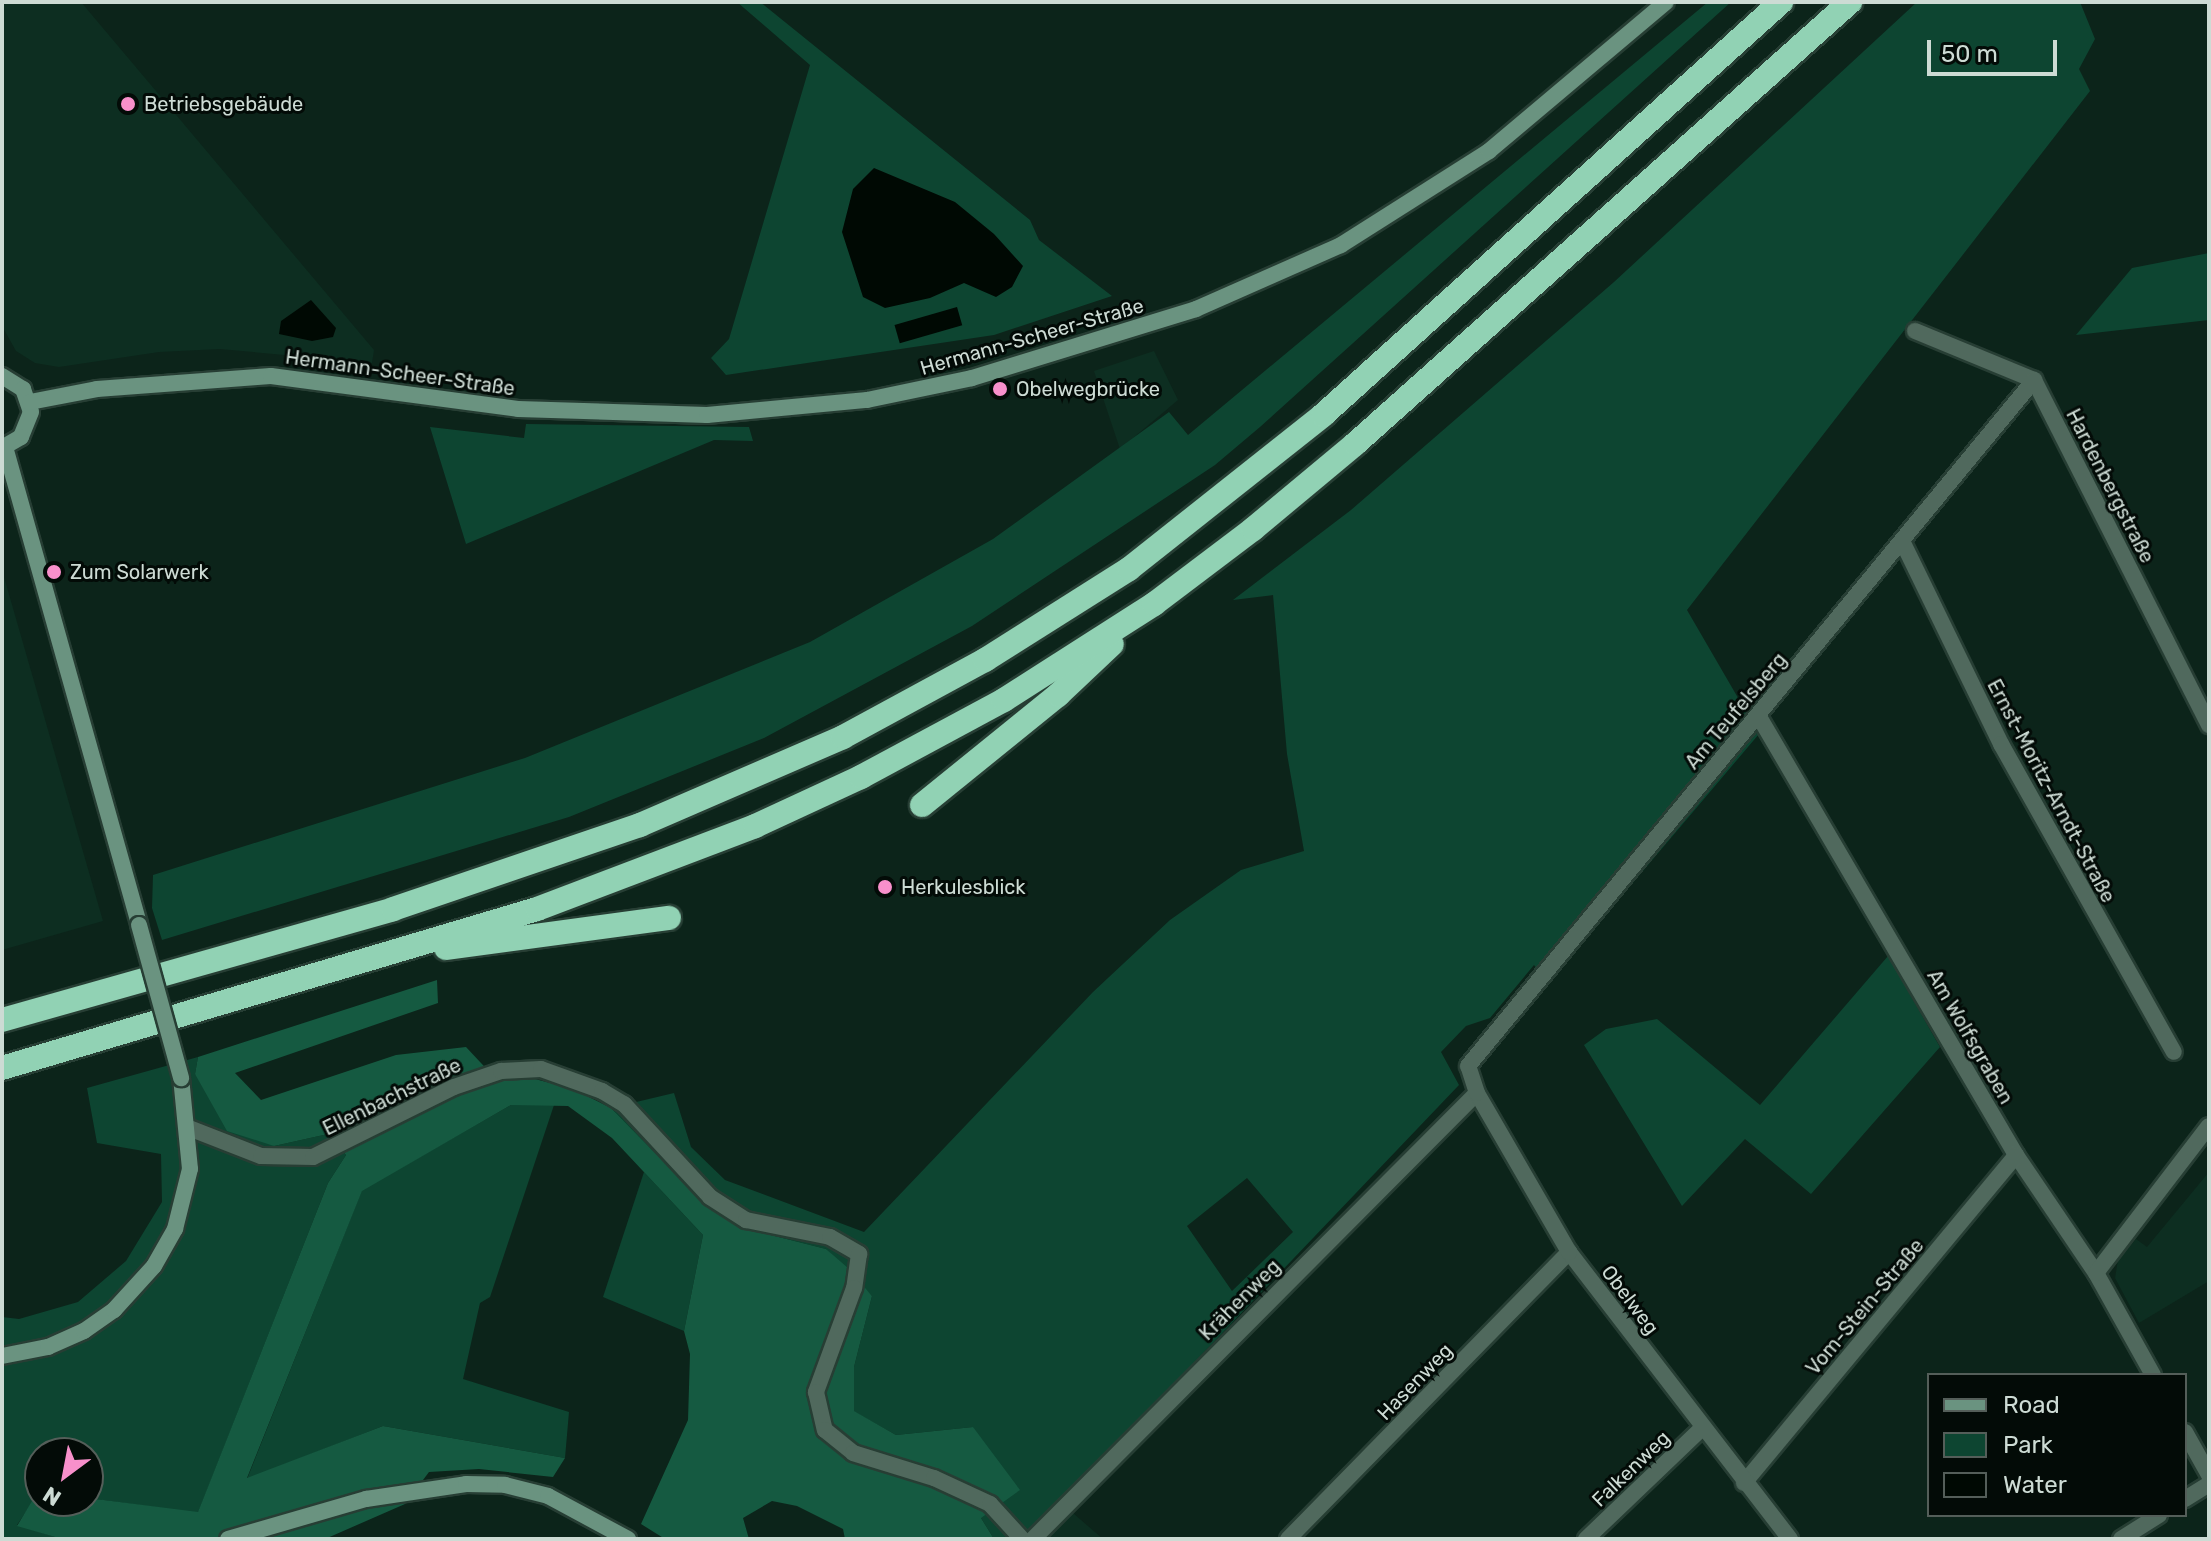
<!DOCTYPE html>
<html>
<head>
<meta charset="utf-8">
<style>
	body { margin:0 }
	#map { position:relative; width:2211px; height:1541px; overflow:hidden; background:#0c241a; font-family:Rubik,sans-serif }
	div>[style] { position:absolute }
	.built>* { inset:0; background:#0d2e21 }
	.green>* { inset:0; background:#0d4531 }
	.forest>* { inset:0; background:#155a41 }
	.water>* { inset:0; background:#000903; transform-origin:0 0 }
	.roads { filter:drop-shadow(2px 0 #273e34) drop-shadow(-2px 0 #273e34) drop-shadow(0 2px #273e34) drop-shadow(0 -2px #273e34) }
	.minor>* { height:16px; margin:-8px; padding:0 8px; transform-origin:8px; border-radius:8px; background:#50695d }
	.secondary>* { height:16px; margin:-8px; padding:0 8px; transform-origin:8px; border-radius:8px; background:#6a9380 }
	.motorway>* { height:24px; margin:-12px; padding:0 12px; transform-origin:12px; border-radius:12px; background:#91d2b4 }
	.bridges { filter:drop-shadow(2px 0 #273e34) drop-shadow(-2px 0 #273e34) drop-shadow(0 2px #273e34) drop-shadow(0 -2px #273e34) }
	.secondary-bridge>* { height:16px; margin:-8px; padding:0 8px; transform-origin:8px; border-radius:8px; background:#6a9380 }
	.dots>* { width:22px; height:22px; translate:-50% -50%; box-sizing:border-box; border:4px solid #030b07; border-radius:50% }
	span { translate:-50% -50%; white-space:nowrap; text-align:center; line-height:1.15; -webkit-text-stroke:6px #030b07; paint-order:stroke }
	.poi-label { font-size:20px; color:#cddbd4 }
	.left { translate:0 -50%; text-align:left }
	.street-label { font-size:20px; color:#cddbd4 }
	.frame { position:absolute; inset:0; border:4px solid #cddbd4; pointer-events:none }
	.legend { position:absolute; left:1927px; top:1373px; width:260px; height:144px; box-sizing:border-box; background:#030b07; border:2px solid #545e59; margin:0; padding:10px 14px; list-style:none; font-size:24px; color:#cddbd4 }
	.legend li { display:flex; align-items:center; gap:16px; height:40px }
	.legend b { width:40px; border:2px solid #545e59 }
	.north { position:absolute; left:24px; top:1437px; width:80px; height:80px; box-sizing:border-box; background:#030b07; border:2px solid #545e59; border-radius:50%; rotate:212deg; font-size:22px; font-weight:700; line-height:32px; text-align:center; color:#cddbd4 }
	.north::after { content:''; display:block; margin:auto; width:28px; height:36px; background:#f890cb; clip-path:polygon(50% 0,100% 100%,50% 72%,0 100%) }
	.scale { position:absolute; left:1927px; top:40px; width:130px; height:36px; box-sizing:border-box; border:4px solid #cddbd4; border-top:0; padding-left:10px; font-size:24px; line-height:28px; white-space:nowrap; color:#cddbd4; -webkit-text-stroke:6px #030b07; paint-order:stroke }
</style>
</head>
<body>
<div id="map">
	<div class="built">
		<i style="clip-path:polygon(2px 2px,81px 2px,374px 350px,372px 363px,220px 349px,159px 352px,59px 367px,35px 363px,16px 351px,2px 326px)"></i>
		<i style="clip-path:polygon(1154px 351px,1178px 400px,1120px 449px,1094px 371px)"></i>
		<i style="clip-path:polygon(2px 570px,103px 921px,2px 950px)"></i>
		<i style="clip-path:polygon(2209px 1172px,2209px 1281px,2139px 1323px,2115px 1278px,2118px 1260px,2136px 1239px,2147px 1247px)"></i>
		<i style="clip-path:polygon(1059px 1501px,1103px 1539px,1026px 1539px)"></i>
	</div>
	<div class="green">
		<i style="clip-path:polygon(737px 2px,760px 2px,1030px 220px,1039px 240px,1112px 296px,994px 335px,726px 375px,711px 358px,729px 339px,810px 65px)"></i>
		<i style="clip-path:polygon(1708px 2px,1731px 2px,1260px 427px,1215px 465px,972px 626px,764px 738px,569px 817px,162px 940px,152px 908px,153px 875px,525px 758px,810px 642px,993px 539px,1169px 412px,1188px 435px)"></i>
		<i style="clip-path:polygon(evenodd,1917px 2px,2080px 2px,2095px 39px,2079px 69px,2090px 91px,1687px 610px,1759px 734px,1548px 983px,1534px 965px,1490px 1018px,1466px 1026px,1441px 1052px,1459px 1085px,1026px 1539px,994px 1539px,981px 1518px,973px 1427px,896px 1435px,853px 1411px,854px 1367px,872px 1296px,826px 1249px,747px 1229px,707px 1207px,611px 1108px,674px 1093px,691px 1147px,725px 1180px,864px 1232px,1093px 992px,1170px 920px,1241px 870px,1304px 851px,1287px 754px,1273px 595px,1233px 600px,1351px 510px,1614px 282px,1917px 2px,1247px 1178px,1293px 1232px,1232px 1291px,1187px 1226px,1247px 1178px)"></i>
		<i style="clip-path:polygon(2209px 253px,2209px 320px,2076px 335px,2132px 268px)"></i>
		<i style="clip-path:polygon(526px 424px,749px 427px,753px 441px,714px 440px,466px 544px,430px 427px,524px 438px)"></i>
		<i style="clip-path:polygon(1888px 956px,1940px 1047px,1811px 1194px,1745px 1139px,1682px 1206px,1584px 1045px,1606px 1029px,1657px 1019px,1760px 1105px)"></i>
		<i style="clip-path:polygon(198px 1057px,195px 1074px,274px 1146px,328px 1134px,346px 1155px,328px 1183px,198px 1513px,88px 1498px,88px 1453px,40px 1453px,40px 1491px,17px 1525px,62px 1539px,2px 1539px,2px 1317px,19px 1319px,78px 1302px,126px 1261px,162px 1202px,161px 1154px,97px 1143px,87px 1088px)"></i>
		<i style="clip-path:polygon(511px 1105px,554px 1105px,490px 1297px,480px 1303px,463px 1379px,569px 1412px,565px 1458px,383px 1426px,247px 1479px,362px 1190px)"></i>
		<i style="clip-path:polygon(644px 1172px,703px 1235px,684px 1331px,603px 1297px)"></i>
	</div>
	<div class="forest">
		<i style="clip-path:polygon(437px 980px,438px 1003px,235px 1073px,261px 1100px,396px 1055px,466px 1047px,496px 1079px,535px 1079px,573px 1089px,611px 1108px,708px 1207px,747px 1229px,826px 1249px,848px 1268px,872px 1296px,854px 1367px,854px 1411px,896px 1435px,973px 1427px,1020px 1490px,981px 1518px,994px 1539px,845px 1539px,843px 1529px,797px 1506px,772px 1501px,743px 1518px,749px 1539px,665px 1539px,641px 1524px,688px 1420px,690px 1354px,684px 1331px,703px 1235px,612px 1138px,568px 1106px,511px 1105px,362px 1191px,247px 1478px,383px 1426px,565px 1458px,553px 1477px,479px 1469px,429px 1472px,405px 1504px,325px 1539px,62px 1539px,17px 1526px,38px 1491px,40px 1501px,88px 1498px,198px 1512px,328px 1183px,346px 1155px,328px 1134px,274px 1146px,227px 1131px,195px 1074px,198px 1057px)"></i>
	</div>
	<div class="water">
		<i style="clip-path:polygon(874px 168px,955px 202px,994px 234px,1023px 266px,1012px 287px,996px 297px,964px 283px,930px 298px,885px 308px,863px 297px,842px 232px,853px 189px)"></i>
		<i style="clip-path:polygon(311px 300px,336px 328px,333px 337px,312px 341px,279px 334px,281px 321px)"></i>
		<i style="left:957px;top:307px;width:19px;height:65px;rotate:74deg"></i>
	</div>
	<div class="roads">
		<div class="minor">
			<i style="left:1915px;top:331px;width:129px;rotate:22.4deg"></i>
			<i style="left:2034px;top:380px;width:387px;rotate:63.1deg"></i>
			<i style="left:1903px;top:543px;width:224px;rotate:64deg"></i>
			<i style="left:2001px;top:744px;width:353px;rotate:60.7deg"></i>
			<i style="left:1758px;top:715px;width:510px;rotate:59.61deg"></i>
			<i style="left:2016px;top:1155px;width:143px;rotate:55.9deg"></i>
			<i style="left:2096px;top:1273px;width:117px;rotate:60.8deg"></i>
			<i style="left:189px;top:1128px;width:77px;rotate:21.3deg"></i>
			<i style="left:261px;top:1156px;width:52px;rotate:1.1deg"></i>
			<i style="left:313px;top:1157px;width:157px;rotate:-26.4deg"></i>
			<i style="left:454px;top:1087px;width:50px;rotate:-18.8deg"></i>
			<i style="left:501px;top:1071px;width:40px;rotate:-2.9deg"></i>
			<i style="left:541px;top:1069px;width:65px;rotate:19.8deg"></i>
			<i style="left:602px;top:1091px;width:26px;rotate:31deg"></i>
			<i style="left:624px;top:1104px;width:127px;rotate:47.2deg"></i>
			<i style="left:710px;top:1197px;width:43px;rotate:32.6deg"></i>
			<i style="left:746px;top:1220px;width:86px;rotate:11.4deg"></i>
			<i style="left:830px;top:1237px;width:34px;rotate:30deg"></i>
			<i style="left:859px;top:1254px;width:34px;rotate:98deg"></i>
			<i style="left:854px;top:1288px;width:111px;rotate:110.1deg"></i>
			<i style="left:816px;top:1392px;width:39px;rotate:77deg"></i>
			<i style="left:825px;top:1430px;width:36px;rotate:39deg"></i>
			<i style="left:853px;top:1453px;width:85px;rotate:17.2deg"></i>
			<i style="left:934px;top:1478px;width:62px;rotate:24.9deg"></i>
			<i style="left:990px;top:1504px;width:47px;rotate:47.6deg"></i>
			<i style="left:2096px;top:1273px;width:185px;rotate:-52.5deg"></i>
			<i style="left:2185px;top:1432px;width:49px;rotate:60.8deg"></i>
			<i style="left:1744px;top:1483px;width:426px;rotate:-50.3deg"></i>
			<i style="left:2185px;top:1499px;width:28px;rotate:-32deg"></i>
			<i style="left:1033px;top:1539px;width:629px;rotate:-45.13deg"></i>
			<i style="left:1288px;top:1539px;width:402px;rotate:-45.6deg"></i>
			<i style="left:1586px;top:1539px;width:161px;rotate:-43.7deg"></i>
			<i style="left:1790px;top:1539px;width:362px;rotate:-127.6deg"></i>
			<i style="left:1569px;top:1252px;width:184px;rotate:-120.1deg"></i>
			<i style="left:1477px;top:1093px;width:28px;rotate:-108deg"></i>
			<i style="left:1468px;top:1066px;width:889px;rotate:-50.47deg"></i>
			<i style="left:2121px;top:1539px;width:45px;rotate:-32.3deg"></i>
		</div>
		<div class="secondary">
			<i style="left:2px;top:376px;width:25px;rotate:32deg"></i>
			<i style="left:23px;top:389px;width:24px;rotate:71deg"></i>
			<i style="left:31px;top:412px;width:27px;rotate:112deg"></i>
			<i style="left:21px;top:437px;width:22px;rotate:150deg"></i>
			<i style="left:30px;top:402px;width:68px;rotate:-11deg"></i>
			<i style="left:97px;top:389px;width:174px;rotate:-4.3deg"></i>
			<i style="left:271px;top:376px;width:249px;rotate:7.6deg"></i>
			<i style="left:518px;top:409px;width:189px;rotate:1.8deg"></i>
			<i style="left:707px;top:415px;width:161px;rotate:-5.4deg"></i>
			<i style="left:867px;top:400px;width:107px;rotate:-11.8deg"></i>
			<i style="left:972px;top:378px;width:234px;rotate:-17.1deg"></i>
			<i style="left:1196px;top:309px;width:158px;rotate:-23.8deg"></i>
			<i style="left:1341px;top:245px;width:175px;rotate:-32.4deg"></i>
			<i style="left:1489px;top:151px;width:231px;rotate:-40.1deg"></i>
			<i style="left:5px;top:447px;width:496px;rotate:74.3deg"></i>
			<i style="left:2px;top:1356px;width:47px;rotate:-11.1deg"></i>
			<i style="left:48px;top:1347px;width:39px;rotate:-24deg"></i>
			<i style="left:84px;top:1331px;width:37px;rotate:-35deg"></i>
			<i style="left:114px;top:1310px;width:59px;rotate:-47.7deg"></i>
			<i style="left:154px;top:1266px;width:43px;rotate:-60.4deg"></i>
			<i style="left:175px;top:1229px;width:62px;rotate:-76deg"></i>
			<i style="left:190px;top:1169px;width:91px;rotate:-95.6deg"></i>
			<i style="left:228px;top:1539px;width:144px;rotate:-16.2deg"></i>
			<i style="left:366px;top:1499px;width:101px;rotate:-8.5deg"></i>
			<i style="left:466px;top:1484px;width:39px;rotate:1deg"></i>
			<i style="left:505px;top:1485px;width:44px;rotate:14.3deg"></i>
			<i style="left:548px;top:1496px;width:91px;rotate:28.3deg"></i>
		</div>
		<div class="motorway">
			<i style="left:922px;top:805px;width:175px;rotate:-39deg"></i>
			<i style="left:1058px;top:695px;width:74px;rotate:-43.4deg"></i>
			<i style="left:446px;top:948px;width:225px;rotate:-7.7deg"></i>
			<i style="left:2px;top:1020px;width:406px;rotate:-15.8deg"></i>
			<i style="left:393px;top:909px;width:261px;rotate:-18.8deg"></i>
			<i style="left:640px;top:825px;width:221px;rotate:-23.4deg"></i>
			<i style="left:843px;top:737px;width:162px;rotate:-28.5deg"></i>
			<i style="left:985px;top:660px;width:170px;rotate:-32.3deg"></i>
			<i style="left:1129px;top:569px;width:248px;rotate:-38.4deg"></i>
			<i style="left:1323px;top:415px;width:617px;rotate:-42.04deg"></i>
			<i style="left:2px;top:1068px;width:558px;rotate:-16.55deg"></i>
			<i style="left:537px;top:909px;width:233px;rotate:-20.8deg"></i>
			<i style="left:755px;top:826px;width:117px;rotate:-24.8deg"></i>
			<i style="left:861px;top:777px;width:162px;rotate:-28.3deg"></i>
			<i style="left:1004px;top:700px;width:178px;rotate:-32.6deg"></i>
			<i style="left:1154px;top:604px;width:124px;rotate:-37.1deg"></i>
			<i style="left:1253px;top:529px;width:133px;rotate:-39.8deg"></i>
			<i style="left:1355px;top:444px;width:664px;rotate:-41.76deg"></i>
		</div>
	</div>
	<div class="bridges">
		<div class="secondary-bridge">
			<i style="left:139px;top:925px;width:159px;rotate:74.6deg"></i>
		</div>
	</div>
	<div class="dots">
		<i style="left:128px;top:104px;background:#f890cb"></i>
		<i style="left:1000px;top:389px;background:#f890cb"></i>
		<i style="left:54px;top:572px;background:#f890cb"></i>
		<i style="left:885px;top:887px;background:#f890cb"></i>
	</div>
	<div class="poi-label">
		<span class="left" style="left:144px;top:104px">Betriebsgebäude</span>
		<span class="left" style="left:1016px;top:389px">Obelwegbrücke</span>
		<span class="left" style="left:70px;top:572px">Zum Solarwerk</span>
		<span class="left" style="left:901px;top:887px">Herkulesblick</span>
	</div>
	<div class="street-label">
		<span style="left:1032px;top:337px;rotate:-16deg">Hermann-Scheer-Straße</span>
		<span style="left:400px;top:373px;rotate:8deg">Hermann-Scheer-Straße</span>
		<span style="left:2110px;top:486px;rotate:63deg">Hardenbergstraße</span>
		<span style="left:1736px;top:711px;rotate:-50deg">Am Teufelsberg</span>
		<span style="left:2051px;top:791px;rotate:62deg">Ernst-Moritz-Arndt-Straße</span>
		<span style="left:1970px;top:1037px;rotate:60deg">Am Wolfsgraben</span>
		<span style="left:392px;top:1097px;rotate:-26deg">Ellenbachstraße</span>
		<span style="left:1240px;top:1300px;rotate:-45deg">Krähenweg</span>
		<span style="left:1630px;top:1300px;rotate:53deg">Obelweg</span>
		<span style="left:1865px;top:1307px;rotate:-50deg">Vom-Stein-Straße</span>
		<span style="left:1415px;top:1382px;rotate:-46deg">Hasenweg</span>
		<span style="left:1631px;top:1469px;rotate:-44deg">Falkenweg</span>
	</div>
	<div class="frame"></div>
	<ul class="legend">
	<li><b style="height:10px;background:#6a9380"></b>Road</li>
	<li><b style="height:22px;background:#0d4531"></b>Park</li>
	<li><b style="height:22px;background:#000903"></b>Water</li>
	</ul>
	<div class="north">N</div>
	<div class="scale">50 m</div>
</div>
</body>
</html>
